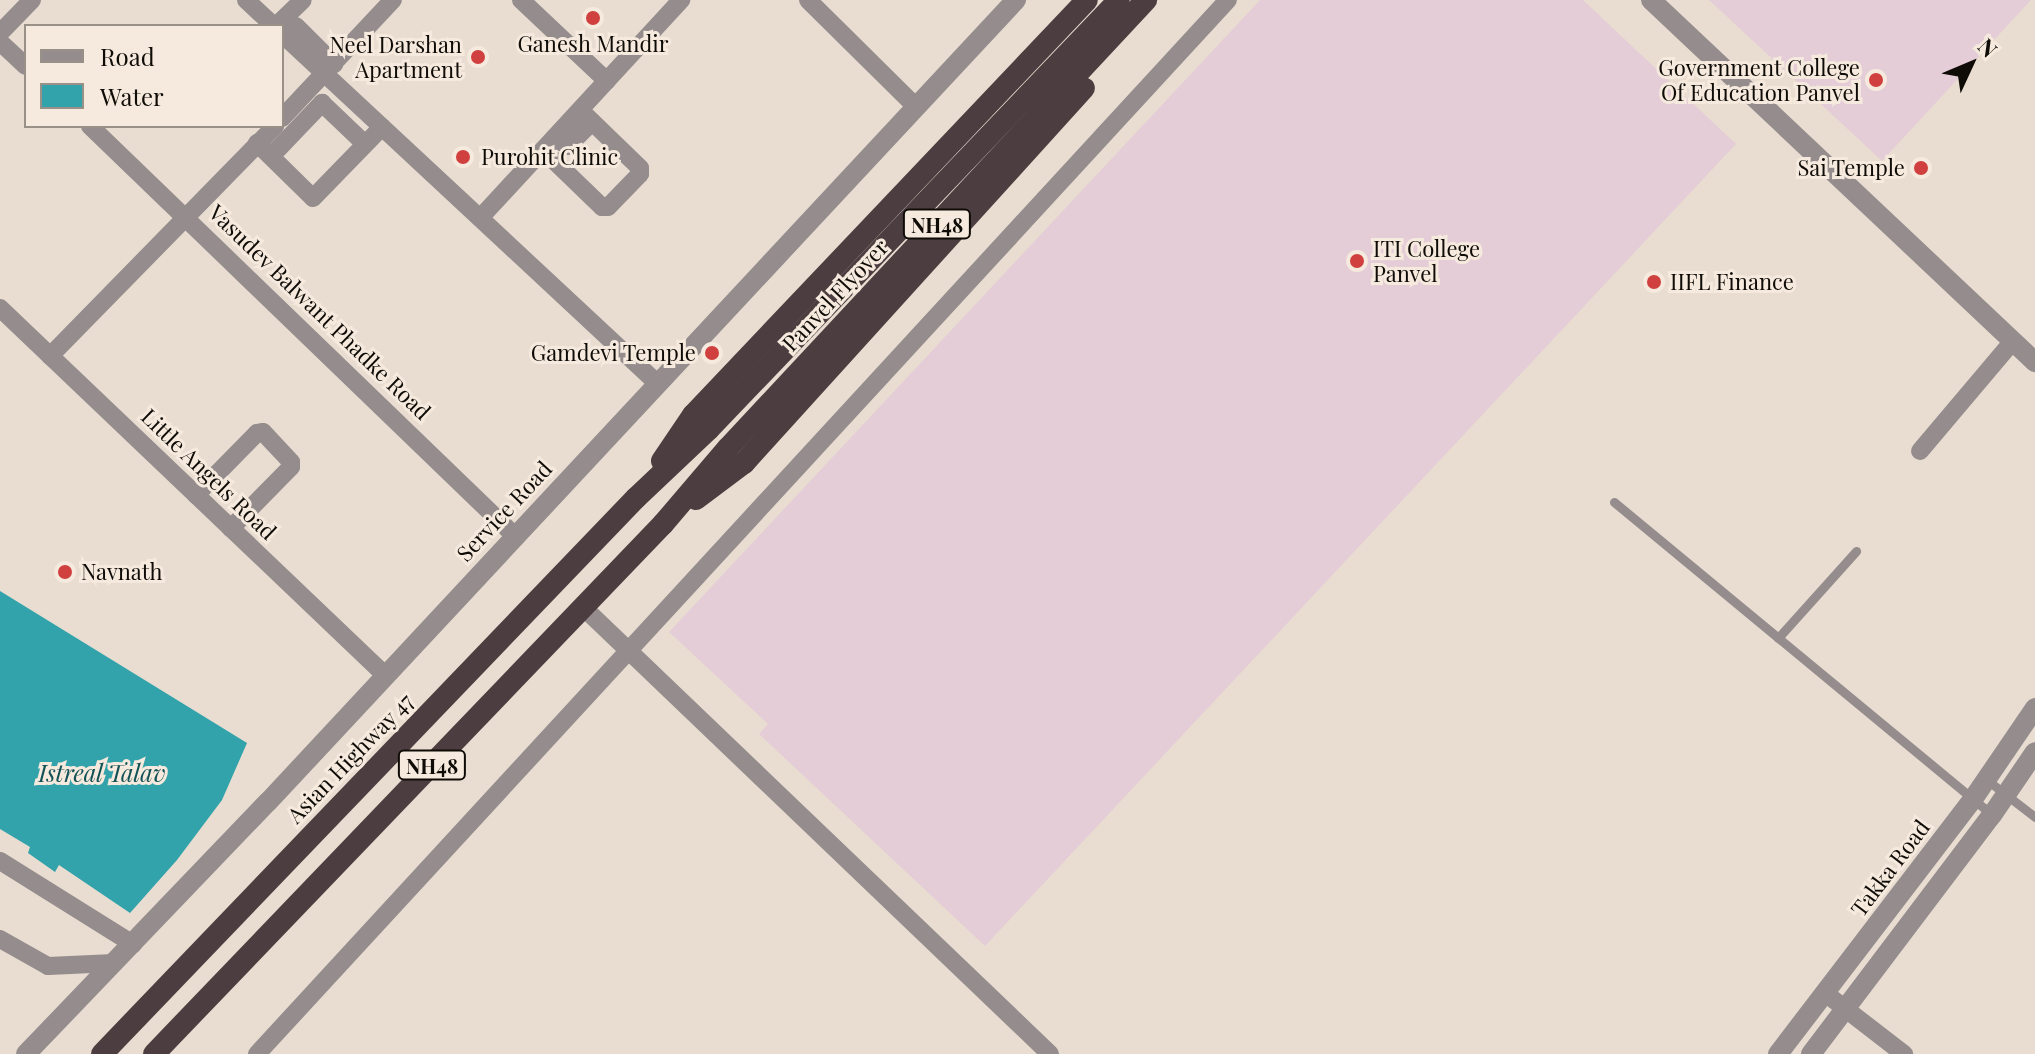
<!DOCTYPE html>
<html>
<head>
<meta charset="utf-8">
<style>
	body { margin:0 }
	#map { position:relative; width:2035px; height:1054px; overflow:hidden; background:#e8ddd0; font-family:"Playfair Display",serif }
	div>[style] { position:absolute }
	.education>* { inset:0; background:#e5cdd8 }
	.water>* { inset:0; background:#32a2ab }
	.service>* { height:9px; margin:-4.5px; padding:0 4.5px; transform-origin:4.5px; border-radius:4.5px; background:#948c8d }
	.minor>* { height:18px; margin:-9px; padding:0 9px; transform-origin:9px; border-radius:9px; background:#948c8d }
	.tertiary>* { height:20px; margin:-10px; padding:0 10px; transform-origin:10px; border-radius:10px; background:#948c8d }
	.trunk>* { height:22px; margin:-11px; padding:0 11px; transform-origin:11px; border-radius:11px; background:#4c3e40 }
	.dots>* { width:22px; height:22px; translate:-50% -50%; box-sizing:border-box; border:4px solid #f5eadd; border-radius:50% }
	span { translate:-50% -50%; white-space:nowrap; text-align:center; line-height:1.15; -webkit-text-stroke:6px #f5eadd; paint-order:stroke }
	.shield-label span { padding:2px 6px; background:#f5eadd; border:2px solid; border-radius:6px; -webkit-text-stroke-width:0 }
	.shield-label { font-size:20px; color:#0f0b07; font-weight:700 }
	.poi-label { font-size:22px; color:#0f0b07 }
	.right { translate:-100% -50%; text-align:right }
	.left { translate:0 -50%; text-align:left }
	.street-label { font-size:22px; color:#0f0b07 }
	.water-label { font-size:24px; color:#125156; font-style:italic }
	.legend { position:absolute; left:24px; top:24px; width:260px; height:104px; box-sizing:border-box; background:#f5eadd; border:2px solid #999187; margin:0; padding:10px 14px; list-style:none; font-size:24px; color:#0f0b07 }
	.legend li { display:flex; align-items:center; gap:16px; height:40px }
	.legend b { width:40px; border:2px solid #999187 }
	.north { position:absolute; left:1931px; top:24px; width:80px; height:80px; -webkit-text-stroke:6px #f5eadd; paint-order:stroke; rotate:46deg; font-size:22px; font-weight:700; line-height:32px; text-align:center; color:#0f0b07 }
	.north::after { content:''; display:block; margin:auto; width:28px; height:36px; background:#0f0b07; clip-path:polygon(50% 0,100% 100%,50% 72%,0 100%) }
</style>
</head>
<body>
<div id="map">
	<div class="education">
		<i style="clip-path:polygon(1260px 0,1583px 0,1736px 144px,985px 946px,759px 734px,768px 724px,669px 632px)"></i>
		<i style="clip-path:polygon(1709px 0,2031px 0,1882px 161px)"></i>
	</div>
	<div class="water">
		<i style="clip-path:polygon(0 591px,247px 743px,222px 800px,177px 860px,130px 913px,59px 865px,55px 872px,28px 853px,30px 847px,0 829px)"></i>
	</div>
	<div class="service">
		<i style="left:1614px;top:502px;width:491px;rotate:39.6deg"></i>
		<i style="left:1778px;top:638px;width:117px;rotate:-48.1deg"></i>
		<i style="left:1987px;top:780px;width:61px;rotate:37.6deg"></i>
	</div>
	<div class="minor">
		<i style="left:246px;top:0;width:38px;rotate:43deg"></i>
		<i style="left:521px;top:0;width:118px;rotate:43.3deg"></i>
		<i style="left:808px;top:0;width:152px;rotate:44.7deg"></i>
		<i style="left:276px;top:26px;width:37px;rotate:-44deg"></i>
		<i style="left:296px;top:26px;width:54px;rotate:45deg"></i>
		<i style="left:0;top:33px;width:46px;rotate:-45.9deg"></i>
		<i style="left:282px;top:34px;width:512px;rotate:42.94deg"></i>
		<i style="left:0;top:42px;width:35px;rotate:43deg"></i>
		<i style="left:282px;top:118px;width:162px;rotate:-46.8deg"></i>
		<i style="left:90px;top:126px;width:589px;rotate:43.97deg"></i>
		<i style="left:554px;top:138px;width:16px;rotate:30deg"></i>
		<i style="left:568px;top:146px;width:34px;rotate:-45deg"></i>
		<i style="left:257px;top:143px;width:78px;rotate:44.5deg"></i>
		<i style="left:313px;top:198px;width:99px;rotate:-45.8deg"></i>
		<i style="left:278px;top:149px;width:64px;rotate:-46.3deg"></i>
		<i style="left:322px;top:103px;width:59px;rotate:43.6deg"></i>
		<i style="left:543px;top:150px;width:82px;rotate:44deg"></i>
		<i style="left:602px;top:207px;width:6px"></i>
		<i style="left:608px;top:207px;width:46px;rotate:-45.9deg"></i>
		<i style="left:640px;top:174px;width:6px;rotate:-90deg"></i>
		<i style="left:640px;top:168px;width:83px;rotate:-136deg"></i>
		<i style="left:480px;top:218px;width:297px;rotate:-47.3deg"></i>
		<i style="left:0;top:308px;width:530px;rotate:43.63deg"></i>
		<i style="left:50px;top:356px;width:322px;rotate:-45.6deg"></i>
		<i style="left:1920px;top:451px;width:144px;rotate:-49.8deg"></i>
		<i style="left:196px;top:495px;width:87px;rotate:-45.5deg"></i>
		<i style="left:257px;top:433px;width:6px;rotate:-9deg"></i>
		<i style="left:263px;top:432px;width:41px;rotate:47deg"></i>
		<i style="left:291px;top:462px;width:5px;rotate:90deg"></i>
		<i style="left:291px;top:467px;width:86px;rotate:134.5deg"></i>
		<i style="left:584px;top:608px;width:645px;rotate:43.74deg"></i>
		<i style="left:0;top:861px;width:157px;rotate:32deg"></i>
		<i style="left:0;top:939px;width:55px;rotate:29.4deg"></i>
		<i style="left:48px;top:966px;width:66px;rotate:-2.6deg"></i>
		<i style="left:1825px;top:993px;width:100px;rotate:37.7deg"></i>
		<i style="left:257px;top:1054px;width:1433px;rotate:-47.35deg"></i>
	</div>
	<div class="tertiary">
		<i style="left:1651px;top:0;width:528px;rotate:43.31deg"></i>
		<i style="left:26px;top:1054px;width:349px;rotate:-46.2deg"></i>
		<i style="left:268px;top:802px;width:1097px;rotate:-47deg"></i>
		<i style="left:1778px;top:1054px;width:321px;rotate:-52.6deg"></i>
		<i style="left:1973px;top:799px;width:110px;rotate:-55.7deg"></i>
		<i style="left:1811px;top:1054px;width:300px;rotate:-52.9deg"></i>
		<i style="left:1992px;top:815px;width:76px;rotate:-55.7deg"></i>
	</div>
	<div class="trunk">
		<i style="left:662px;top:461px;width:55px;rotate:-56deg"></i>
		<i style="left:693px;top:415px;width:572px;rotate:-46.49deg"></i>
		<i style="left:696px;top:499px;width:60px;rotate:-36.9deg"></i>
		<i style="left:744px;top:463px;width:506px;rotate:-47.8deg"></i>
		<i style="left:102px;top:1054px;width:771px;rotate:-46.16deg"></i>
		<i style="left:636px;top:498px;width:100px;rotate:-43.4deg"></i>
		<i style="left:709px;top:429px;width:593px;rotate:-46.3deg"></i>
		<i style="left:154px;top:1054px;width:735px;rotate:-46.16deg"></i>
		<i style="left:663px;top:524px;width:100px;rotate:-49.5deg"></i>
		<i style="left:728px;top:448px;width:613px;rotate:-46.98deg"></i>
	</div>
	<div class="dots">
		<i style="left:593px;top:18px;background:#cf403e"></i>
		<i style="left:478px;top:57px;background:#cf403e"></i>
		<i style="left:1876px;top:80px;background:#cf403e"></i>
		<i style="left:463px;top:157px;background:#cf403e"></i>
		<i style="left:1921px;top:168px;background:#cf403e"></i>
		<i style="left:1357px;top:261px;background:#cf403e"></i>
		<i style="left:1654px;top:282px;background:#cf403e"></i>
		<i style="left:712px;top:353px;background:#cf403e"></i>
		<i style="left:65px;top:572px;background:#cf403e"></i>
	</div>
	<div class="shield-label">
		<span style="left:937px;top:224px">NH48</span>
		<span style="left:432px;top:765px">NH48</span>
	</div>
	<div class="poi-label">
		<span class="right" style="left:462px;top:57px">Neel Darshan<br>Apartment</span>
		<span style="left:593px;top:44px">Ganesh Mandir</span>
		<span class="right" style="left:1860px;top:80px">Government College<br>Of Education Panvel</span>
		<span class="left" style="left:481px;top:157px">Purohit Clinic</span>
		<span class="right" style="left:1905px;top:168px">Sai Temple</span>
		<span class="left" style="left:1373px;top:261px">ITI College<br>Panvel</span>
		<span class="left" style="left:1670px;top:282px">IIFL Finance</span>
		<span class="right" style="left:696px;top:353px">Gamdevi Temple</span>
		<span class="left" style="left:81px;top:572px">Navnath</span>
	</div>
	<div class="street-label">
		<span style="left:835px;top:295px;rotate:-47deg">Panvel Flyover</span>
		<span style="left:320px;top:312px;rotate:44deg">Vasudev Balwant Phadke Road</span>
		<span style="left:209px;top:474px;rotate:44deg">Little Angels Road</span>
		<span style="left:504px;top:511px;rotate:-47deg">Service Road</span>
		<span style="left:350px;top:758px;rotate:-46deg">Asian Highway 47</span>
		<span style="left:1890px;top:868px;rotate:-53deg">Takka Road</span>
	</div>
	<div class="water-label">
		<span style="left:102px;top:773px">Istreal Talav</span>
	</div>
	<ul class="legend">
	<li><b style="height:10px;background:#948c8d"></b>Road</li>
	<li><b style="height:22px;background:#32a2ab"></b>Water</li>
	</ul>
	<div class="north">N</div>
</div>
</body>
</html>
